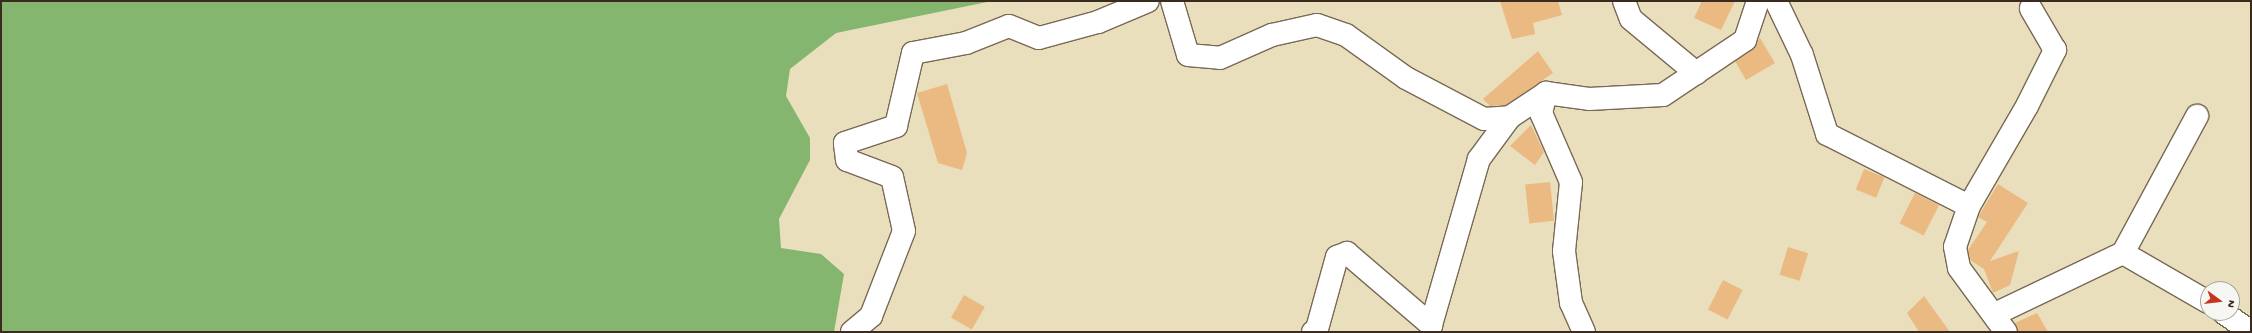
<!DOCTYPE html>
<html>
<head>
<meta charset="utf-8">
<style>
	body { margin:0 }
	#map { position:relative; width:2252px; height:333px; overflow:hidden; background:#eadfbc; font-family:"Gochi Hand",sans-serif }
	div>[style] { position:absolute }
	.forest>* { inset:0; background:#84b66f }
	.building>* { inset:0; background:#ebb982; transform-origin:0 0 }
	.roads { filter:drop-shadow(1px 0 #786955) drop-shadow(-1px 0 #786955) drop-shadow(0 1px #786955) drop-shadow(0 -1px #786955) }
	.minor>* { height:22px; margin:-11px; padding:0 11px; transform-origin:11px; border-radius:11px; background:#fff }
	span { translate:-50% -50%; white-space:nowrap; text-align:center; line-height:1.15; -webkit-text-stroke:3px #f6f6f2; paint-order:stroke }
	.frame { position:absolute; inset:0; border:2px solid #3b2a1e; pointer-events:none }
	.north { position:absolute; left:2200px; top:281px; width:40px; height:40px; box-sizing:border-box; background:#f6f6f2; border:1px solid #aba49d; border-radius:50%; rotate:105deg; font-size:11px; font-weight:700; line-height:16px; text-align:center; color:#3b2a1e }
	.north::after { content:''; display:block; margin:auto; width:14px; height:18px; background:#c8321e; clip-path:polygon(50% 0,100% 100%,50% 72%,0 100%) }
</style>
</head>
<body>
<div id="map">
	<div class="forest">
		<i style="clip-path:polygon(1px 1px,992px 1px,836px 33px,790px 69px,786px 96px,810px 138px,810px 160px,779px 219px,781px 248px,821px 254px,844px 274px,834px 332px,1px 332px)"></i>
	</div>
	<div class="building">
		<i style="clip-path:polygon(1500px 1px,1558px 1px,1562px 15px,1533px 23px,1535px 34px,1512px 39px)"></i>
		<i style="clip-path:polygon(1702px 1px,1735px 1px,1721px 30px,1694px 18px)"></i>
		<i style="clip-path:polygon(1760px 38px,1775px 63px,1746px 80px,1735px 61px,1752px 50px)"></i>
		<i style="clip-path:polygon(1538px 51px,1553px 73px,1506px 105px,1490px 106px,1483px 99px)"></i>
		<i style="clip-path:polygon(947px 84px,967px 153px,962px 170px,938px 163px,917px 93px)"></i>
		<i style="clip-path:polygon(1531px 125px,1544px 152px,1535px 165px,1510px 146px)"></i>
		<i style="left:1864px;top:169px;width:22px;height:22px;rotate:22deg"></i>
		<i style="left:1550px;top:182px;width:39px;height:25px;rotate:84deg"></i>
		<i style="clip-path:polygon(1998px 184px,2028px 203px,1990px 261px,2019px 251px,2010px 285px,1993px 293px,1984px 269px,1970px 260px,1968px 250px,1987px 222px,1978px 217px)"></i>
		<i style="left:1915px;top:193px;width:27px;height:34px;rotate:27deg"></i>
		<i style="left:1788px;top:247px;width:21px;height:29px;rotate:17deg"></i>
		<i style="left:1723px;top:280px;width:22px;height:33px;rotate:27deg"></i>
		<i style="left:964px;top:295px;width:24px;height:26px;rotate:30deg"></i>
		<i style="clip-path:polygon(1924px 296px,1950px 332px,1919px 332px,1907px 313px)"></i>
		<i style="clip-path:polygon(2037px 313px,2048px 332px,2018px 332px,2015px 323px)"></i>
	</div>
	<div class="roads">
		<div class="minor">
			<i style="left:1172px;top:1px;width:56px;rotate:73.5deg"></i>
			<i style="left:1188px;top:55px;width:32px;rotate:5deg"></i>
			<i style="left:1220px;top:58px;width:57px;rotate:-23.9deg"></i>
			<i style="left:1272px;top:35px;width:46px;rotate:-12.5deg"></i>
			<i style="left:1317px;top:25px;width:31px;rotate:19deg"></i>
			<i style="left:1346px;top:35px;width:74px;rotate:35.6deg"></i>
			<i style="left:1406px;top:78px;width:88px;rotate:27.7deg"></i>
			<i style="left:1484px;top:119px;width:26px;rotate:-4deg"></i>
			<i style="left:1510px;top:117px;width:43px;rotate:-33.7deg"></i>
			<i style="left:1624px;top:1px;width:19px;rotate:69deg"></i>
			<i style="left:1631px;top:19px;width:85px;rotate:39.7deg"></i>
			<i style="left:1776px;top:1px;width:60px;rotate:64.3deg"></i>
			<i style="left:1802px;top:55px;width:83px;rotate:72.4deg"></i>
			<i style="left:1827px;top:134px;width:159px;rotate:26.9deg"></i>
			<i style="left:1969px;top:206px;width:43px;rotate:108.9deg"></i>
			<i style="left:1955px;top:247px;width:21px;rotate:79deg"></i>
			<i style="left:1959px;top:268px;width:79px;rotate:53.7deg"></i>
			<i style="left:1969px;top:206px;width:116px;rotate:-59.9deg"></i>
			<i style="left:2027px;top:106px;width:63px;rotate:-63.4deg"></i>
			<i style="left:2055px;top:50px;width:48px;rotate:-120.3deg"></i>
			<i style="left:2123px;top:253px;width:156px;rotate:-61.6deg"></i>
			<i style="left:2224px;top:313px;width:33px;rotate:35deg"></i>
			<i style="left:1995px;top:314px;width:142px;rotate:-25.5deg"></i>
			<i style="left:2123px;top:253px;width:98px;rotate:30deg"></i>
			<i style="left:852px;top:332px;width:25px;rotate:-40deg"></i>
			<i style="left:871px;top:316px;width:91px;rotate:-68.8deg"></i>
			<i style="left:904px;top:231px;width:55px;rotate:-102.5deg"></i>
			<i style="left:892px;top:177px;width:48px;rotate:-159.3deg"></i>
			<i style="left:847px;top:160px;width:17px;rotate:-97deg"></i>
			<i style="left:845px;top:143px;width:54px;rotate:-18.4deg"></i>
			<i style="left:896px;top:126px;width:75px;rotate:-76.9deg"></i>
			<i style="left:913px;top:53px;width:54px;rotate:-10.7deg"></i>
			<i style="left:966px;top:43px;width:46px;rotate:-21.6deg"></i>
			<i style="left:1009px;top:26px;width:32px;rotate:22deg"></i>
			<i style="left:1039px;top:38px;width:61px;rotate:-15.2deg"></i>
			<i style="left:1098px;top:22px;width:54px;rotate:-22.8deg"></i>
			<i style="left:1313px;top:332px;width:5px;rotate:-37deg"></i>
			<i style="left:1317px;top:329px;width:75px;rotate:-74.5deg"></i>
			<i style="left:1337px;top:257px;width:11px;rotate:-22deg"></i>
			<i style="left:1347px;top:253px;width:111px;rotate:40.6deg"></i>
			<i style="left:1431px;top:325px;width:173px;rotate:-73.9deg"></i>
			<i style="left:1479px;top:159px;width:52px;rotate:-53.6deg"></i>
			<i style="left:1584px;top:332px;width:32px;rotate:-114deg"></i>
			<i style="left:1571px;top:303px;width:52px;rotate:-97.7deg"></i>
			<i style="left:1564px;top:251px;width:69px;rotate:-84.2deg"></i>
			<i style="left:1571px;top:182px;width:75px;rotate:-113.5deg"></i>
			<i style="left:1541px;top:113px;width:21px;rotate:-76deg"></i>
			<i style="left:1546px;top:93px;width:43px;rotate:7.9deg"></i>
			<i style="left:1589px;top:99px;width:74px;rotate:-3.1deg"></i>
			<i style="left:1663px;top:95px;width:99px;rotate:-33.9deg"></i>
			<i style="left:1745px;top:40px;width:41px;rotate:-71.6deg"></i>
		</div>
	</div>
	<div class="frame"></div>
	<div class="north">N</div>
</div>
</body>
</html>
